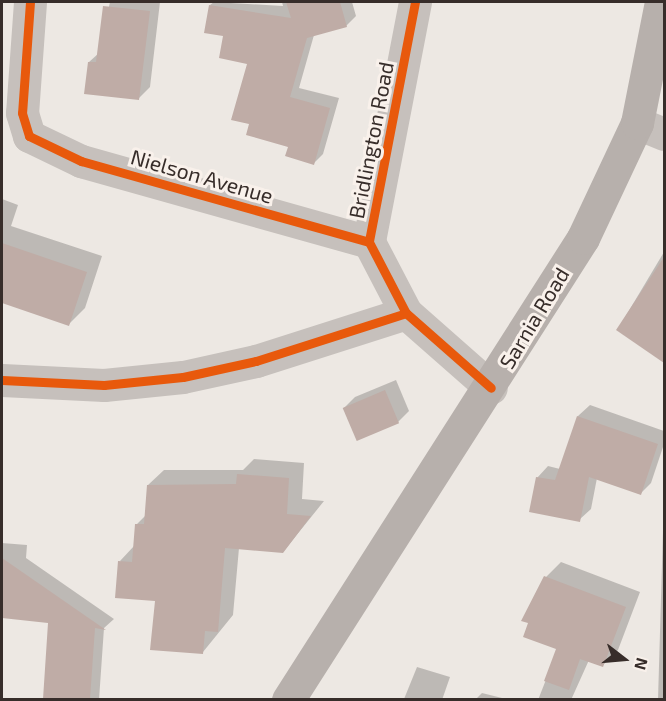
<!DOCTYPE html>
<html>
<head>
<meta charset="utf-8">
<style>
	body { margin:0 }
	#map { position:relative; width:666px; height:701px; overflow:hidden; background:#ede8e3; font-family:"Exo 2",sans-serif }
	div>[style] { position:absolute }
	.shadow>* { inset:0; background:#0003 }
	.building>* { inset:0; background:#bfaca6; transform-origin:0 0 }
	.street>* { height:33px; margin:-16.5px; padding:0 16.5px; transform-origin:16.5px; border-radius:16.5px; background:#c6c0bc }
	.secondary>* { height:33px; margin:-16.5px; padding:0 16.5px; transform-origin:16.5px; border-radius:16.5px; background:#b7b0ac }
	.cycleway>* { height:9px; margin:-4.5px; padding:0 4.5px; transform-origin:4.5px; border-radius:4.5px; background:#e8590c }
	span { translate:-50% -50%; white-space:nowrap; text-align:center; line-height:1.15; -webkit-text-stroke:6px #f9f1eb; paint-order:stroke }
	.street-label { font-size:21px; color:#372d2a }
	.frame { position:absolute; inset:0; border:3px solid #372d2a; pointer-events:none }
	.north { position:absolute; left:594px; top:629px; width:60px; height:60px; -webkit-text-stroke:4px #f9f1eb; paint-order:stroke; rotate:106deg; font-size:16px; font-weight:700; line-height:24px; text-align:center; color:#372d2a }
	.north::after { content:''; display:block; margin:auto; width:21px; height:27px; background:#372d2a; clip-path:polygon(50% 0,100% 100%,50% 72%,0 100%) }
</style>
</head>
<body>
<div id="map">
	<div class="shadow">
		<i style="clip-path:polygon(110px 2px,160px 2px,150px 87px,139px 98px,89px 62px,99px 53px)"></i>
		<i style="clip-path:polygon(214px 2px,283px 6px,282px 2px,352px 2px,356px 16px,346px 26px,314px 35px,299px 88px,339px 98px,323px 154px,314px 163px,251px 123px,249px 62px,224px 35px,210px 5px)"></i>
		<i style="clip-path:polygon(2px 199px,18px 205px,11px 226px,102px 256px,85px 308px,69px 324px,2px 301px)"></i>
		<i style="clip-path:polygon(664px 252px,664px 361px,618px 329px)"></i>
		<i style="clip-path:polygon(396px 380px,409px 411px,398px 422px,344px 408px,355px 397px)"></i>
		<i style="clip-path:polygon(590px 405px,664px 431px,664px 444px,651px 483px,640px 494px,597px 478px,591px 509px,579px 520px,537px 478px,548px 466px,560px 469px,578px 416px)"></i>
		<i style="clip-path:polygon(254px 459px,304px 463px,302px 499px,324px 501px,283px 552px,239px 548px,233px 615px,203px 652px,120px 561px,134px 546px,136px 525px,146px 515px,148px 485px,164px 470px,243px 470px)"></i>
		<i style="clip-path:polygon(664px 496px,664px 700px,658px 700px)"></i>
		<i style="clip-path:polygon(2px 543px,27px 545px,26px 558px,114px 619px,104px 628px,99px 700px,44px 700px,49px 622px,2px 617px,2px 633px)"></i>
		<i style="clip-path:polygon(561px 562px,640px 592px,618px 650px,603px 665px,589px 660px,571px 700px,538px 700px,558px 649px,546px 577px)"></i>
		<i style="clip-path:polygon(417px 667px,450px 677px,442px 700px,404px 699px)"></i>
		<i style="clip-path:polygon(482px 693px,510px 700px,475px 700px)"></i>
	</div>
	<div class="building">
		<i style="clip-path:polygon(286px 2px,340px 2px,347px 27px,307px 38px,290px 97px,330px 108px,314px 165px,285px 156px,288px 147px,246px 135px,249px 124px,231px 120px,247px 64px,219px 58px,223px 36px,204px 33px,209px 5px,291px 18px)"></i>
		<i style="clip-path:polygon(103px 6px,150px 11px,139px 100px,84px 94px,88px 62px,96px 62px)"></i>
		<i style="clip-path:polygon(2px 243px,87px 272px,69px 326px,2px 303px)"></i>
		<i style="clip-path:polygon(664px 257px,664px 363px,616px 330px)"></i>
		<i style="left:385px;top:390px;width:36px;height:46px;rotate:67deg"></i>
		<i style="clip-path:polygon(577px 416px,658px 444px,641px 495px,589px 477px,580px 522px,529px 512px,536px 477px,555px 480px)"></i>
		<i style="clip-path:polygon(237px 474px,289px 478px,287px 514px,311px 516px,283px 553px,225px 548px,218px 632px,205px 631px,203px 654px,150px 650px,155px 601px,115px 598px,118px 561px,132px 562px,135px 524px,144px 524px,147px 485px,236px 484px)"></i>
		<i style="clip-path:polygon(2px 558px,106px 630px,95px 628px,90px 699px,43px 699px,48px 623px,2px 618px)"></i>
		<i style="clip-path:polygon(544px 576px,626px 607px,603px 667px,580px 659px,569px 690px,544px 681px,556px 649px,523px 637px,528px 623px,521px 621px)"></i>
	</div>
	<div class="street">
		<i style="left:30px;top:2px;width:111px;rotate:94.1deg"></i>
		<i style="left:22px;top:113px;width:24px;rotate:73deg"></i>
		<i style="left:29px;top:136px;width:58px;rotate:25.7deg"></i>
		<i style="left:81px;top:161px;width:299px;rotate:15.7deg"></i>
		<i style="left:415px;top:2px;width:244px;rotate:100.9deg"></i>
		<i style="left:369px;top:242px;width:80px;rotate:62.5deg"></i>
		<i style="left:406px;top:313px;width:113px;rotate:41.4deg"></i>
		<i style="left:637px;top:123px;width:29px;rotate:22deg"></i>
		<i style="left:2px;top:380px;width:102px;rotate:2.8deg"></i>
		<i style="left:104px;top:385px;width:79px;rotate:-5.8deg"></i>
		<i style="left:183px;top:377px;width:75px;rotate:-12.4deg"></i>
		<i style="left:256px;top:361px;width:157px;rotate:-17.7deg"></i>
	</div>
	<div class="secondary">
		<i style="left:288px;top:700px;width:548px;rotate:-57.44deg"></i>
		<i style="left:583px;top:238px;width:127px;rotate:-64.8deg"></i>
		<i style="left:637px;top:123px;width:123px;rotate:-78.8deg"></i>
	</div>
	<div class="cycleway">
		<i style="left:30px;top:2px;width:111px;rotate:94.1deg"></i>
		<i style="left:22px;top:113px;width:24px;rotate:73deg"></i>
		<i style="left:29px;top:136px;width:58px;rotate:25.7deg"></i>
		<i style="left:81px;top:161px;width:299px;rotate:15.7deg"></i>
		<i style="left:415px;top:2px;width:244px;rotate:100.9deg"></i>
		<i style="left:369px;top:242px;width:80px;rotate:62.5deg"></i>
		<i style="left:406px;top:313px;width:113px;rotate:41.4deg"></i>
		<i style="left:2px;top:380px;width:102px;rotate:2.8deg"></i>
		<i style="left:104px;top:385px;width:79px;rotate:-5.8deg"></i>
		<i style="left:183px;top:377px;width:75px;rotate:-12.4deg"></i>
		<i style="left:256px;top:361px;width:157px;rotate:-17.7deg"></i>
	</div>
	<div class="street-label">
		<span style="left:371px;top:140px;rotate:-79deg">Bridlington Road</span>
		<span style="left:202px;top:176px;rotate:16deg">Nielson Avenue</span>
		<span style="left:534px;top:318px;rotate:-59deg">Sarnia Road</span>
	</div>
	<div class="frame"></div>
	<div class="north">N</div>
</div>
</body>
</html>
